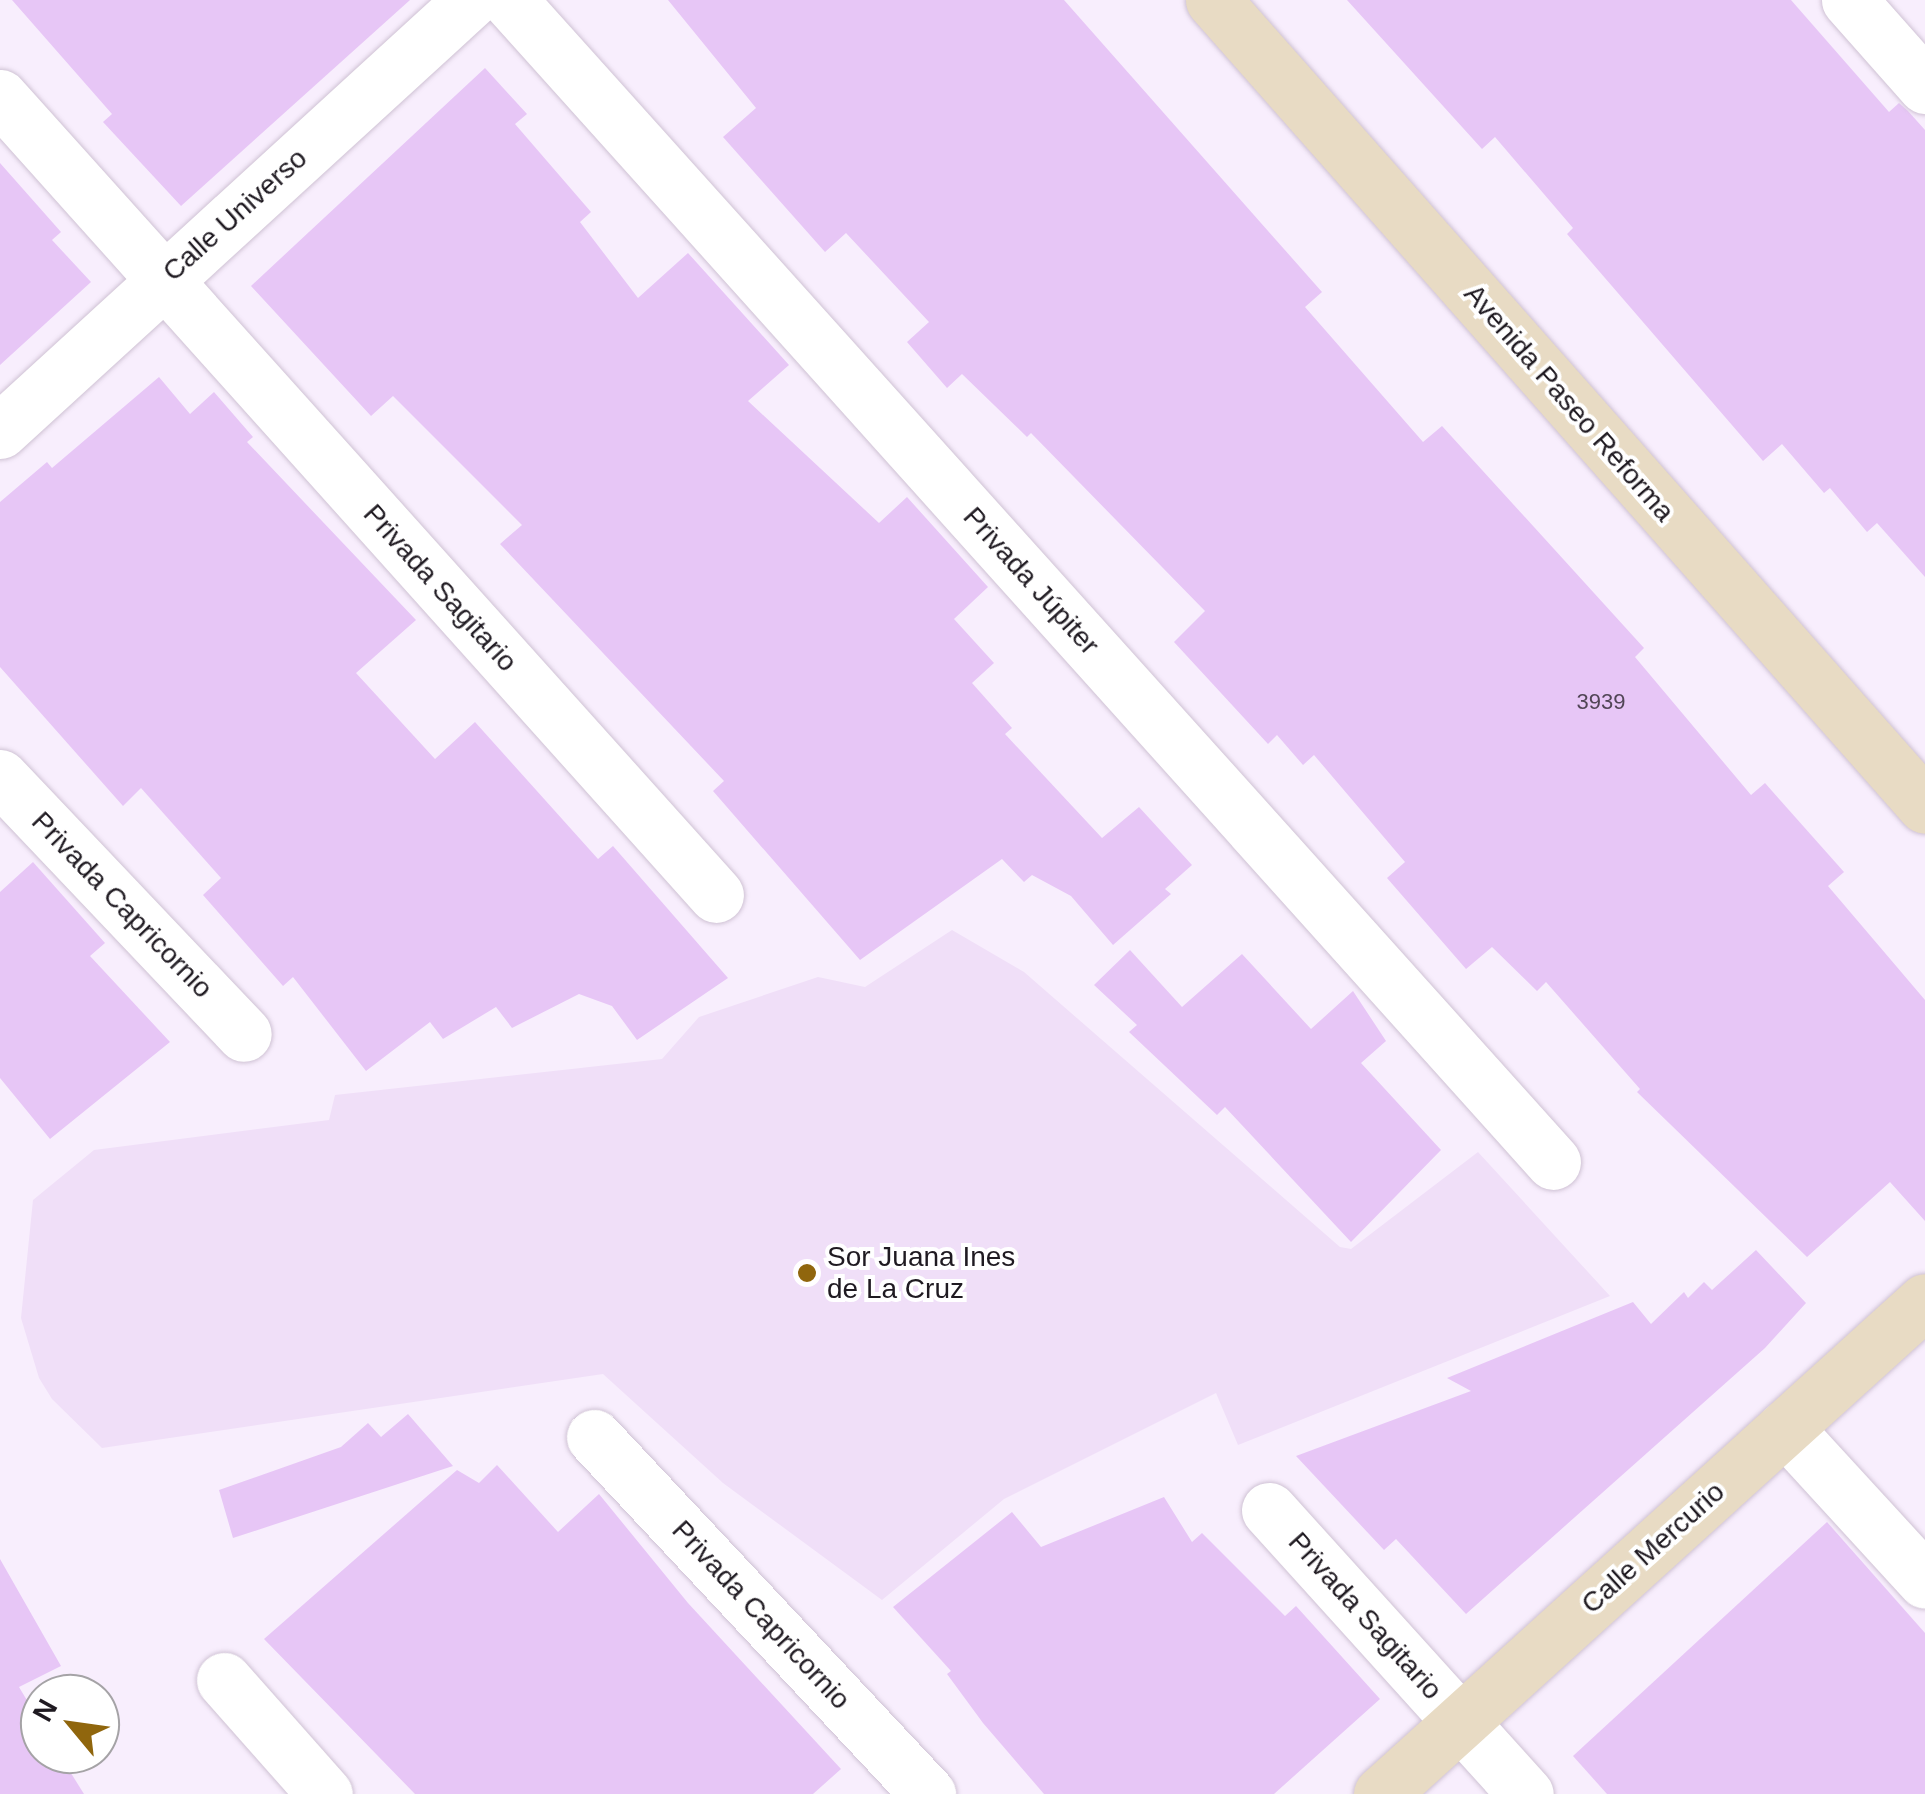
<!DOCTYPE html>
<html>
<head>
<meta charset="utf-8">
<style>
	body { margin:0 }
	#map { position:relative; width:1925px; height:1794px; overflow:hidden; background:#f8eefd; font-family:Helvetica,sans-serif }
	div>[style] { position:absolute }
	.built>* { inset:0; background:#f0dff8 }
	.building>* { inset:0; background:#e7c6f6 }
	.roads { filter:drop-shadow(0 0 2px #cfc2d4) drop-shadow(0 0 2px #cfc2d4) }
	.street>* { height:55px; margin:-27.5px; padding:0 27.5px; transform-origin:27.5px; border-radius:27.5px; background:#fff }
	.secondary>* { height:55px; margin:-27.5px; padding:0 27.5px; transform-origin:27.5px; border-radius:27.5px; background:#e8dbc4 }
	.dots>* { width:28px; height:28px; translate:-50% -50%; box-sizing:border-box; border:5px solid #fff; border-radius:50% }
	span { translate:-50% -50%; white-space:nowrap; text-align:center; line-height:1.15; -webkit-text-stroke:8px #fff; paint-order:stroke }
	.number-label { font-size:22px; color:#514556 }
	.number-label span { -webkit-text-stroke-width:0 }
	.street-label { font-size:28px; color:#1f1a21 }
	.poi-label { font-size:28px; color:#1f1a21 }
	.left { translate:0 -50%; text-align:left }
	.north { position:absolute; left:20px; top:1674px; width:100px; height:100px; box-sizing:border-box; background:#fff; border:2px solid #a5a3a6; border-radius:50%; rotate:299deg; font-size:28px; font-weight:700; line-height:40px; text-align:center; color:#1f1a21 }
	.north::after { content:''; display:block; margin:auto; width:35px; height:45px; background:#90660d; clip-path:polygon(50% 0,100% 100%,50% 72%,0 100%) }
</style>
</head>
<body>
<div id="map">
	<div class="built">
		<i style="clip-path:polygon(952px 930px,1024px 972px,1340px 1247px,1351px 1249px,1478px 1152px,1610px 1296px,1238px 1445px,1216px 1393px,1004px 1499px,882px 1600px,723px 1483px,603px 1374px,102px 1448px,52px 1399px,39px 1378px,21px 1318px,33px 1200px,94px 1150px,329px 1120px,335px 1095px,662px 1059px,699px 1017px,818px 977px,865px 987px)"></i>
	</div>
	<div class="building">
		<i style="clip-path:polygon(12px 0,410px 0,181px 206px,103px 122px,112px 114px)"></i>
		<i style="clip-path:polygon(668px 0,1064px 0,1322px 292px,1305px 307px,1423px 442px,1442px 426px,1644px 648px,1635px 657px,1751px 795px,1765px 783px,1844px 872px,1828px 886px,1925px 1000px,1925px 1221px,1890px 1182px,1807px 1257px,1637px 1092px,1640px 1089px,1546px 982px,1537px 991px,1492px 947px,1466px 969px,1387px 878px,1405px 862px,1314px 755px,1303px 765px,1277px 735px,1268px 744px,1174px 642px,1205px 611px,1031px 433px,1027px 437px,962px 374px,947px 388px,907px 342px,929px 322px,846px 233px,825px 252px,723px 137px,756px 108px)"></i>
		<i style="clip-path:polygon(1347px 0,1791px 0,1889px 112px,1899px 103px,1908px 111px,1925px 130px,1925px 577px,1877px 523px,1867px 532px,1830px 488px,1824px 493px,1782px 444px,1763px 461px,1567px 234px,1573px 228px,1495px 137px,1482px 149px)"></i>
		<i style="clip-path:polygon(485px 68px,527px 114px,515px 124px,591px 212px,580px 222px,638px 298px,688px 253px,789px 365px,748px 401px,879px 523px,907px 497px,988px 587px,954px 619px,994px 663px,972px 683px,1012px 728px,1005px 734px,1102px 838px,1139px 807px,1192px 865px,1165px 889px,1171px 894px,1113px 945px,1071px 896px,1032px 875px,1024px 882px,1002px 859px,860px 960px,713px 791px,724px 781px,500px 544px,522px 525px,393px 396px,371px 416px,251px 286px)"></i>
		<i style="clip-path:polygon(0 163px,61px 232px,52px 240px,91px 282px,0 365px)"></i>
		<i style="clip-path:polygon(159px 377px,190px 414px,214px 392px,253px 437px,247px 442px,416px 620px,356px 673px,435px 759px,475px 722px,598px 859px,613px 846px,728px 978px,637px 1040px,612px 1006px,579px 994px,512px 1028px,496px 1007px,443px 1039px,430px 1022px,366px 1071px,293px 977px,283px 986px,203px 895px,221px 878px,141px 788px,123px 806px,0 667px,0 502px,47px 462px,52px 468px)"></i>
		<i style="clip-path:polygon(33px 862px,105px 943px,90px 956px,170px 1042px,50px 1139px,0 1078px,0 892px)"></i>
		<i style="clip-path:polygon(1130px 950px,1182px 1007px,1242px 954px,1311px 1029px,1353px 991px,1386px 1041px,1361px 1063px,1441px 1150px,1351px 1242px,1225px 1107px,1217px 1115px,1129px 1032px,1137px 1025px,1094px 985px)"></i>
		<i style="clip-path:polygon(1756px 1250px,1806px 1303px,1765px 1348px,1466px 1614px,1396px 1539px,1384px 1550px,1296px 1456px,1471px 1391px,1447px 1378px,1633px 1302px,1651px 1324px,1684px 1292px,1688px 1298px,1704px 1282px,1712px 1290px)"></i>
		<i style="clip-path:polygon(408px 1414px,453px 1466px,233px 1538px,219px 1490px,341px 1447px,368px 1423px,381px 1437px)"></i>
		<i style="clip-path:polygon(497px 1465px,558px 1532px,599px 1494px,688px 1603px,841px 1769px,813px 1794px,415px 1794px,264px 1639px,457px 1470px,479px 1483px)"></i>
		<i style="clip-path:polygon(1164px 1497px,1192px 1542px,1202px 1533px,1285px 1616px,1296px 1606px,1380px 1699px,1274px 1794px,1044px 1794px,983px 1723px,947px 1674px,951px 1671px,893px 1607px,1012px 1512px,1041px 1547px)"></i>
		<i style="clip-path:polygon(1827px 1522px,1925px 1633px,1925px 1794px,1607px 1794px,1573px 1756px)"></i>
		<i style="clip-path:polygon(0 1559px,61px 1666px,19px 1687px,40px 1722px,40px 1754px,59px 1754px,84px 1794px,0 1794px)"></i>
	</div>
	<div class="roads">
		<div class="street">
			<i style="left:509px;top:0;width:1562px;rotate:48.06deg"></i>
			<i style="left:1849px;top:0;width:115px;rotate:48.5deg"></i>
			<i style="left:0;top:97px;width:1072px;rotate:48.1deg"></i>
			<i style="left:0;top:431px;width:638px;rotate:-42.46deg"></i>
			<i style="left:0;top:777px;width:354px;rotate:46.5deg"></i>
			<i style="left:1785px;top:1428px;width:207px;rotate:47.5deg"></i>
			<i style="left:594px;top:1437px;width:489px;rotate:46.9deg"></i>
			<i style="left:1269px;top:1510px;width:383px;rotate:47.9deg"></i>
			<i style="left:224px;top:1680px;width:152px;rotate:48.5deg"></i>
		</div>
		<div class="secondary">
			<i style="left:1213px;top:0;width:1075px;rotate:48.54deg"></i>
			<i style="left:1381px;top:1794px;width:734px;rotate:-42.18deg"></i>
		</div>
	</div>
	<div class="dots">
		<i style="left:807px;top:1273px;background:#90660d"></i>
	</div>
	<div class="number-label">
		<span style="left:1601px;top:702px">3939</span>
	</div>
	<div class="street-label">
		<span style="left:235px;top:215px;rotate:-42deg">Calle Universo</span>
		<span style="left:1569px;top:403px;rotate:49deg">Avenida Paseo Reforma</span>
		<span style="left:1031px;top:581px;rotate:48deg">Privada Júpiter</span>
		<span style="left:440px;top:588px;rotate:48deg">Privada Sagitario</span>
		<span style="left:122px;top:905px;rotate:46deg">Privada Capricornio</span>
		<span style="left:1653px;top:1548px;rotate:-42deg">Calle Mercurio</span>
		<span style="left:761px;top:1615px;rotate:47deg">Privada Capricornio</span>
		<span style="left:1365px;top:1616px;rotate:48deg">Privada Sagitario</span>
	</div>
	<div class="poi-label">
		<span class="left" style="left:827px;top:1273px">Sor Juana Ines<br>de La Cruz</span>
	</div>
	<div class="north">N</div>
</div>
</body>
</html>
